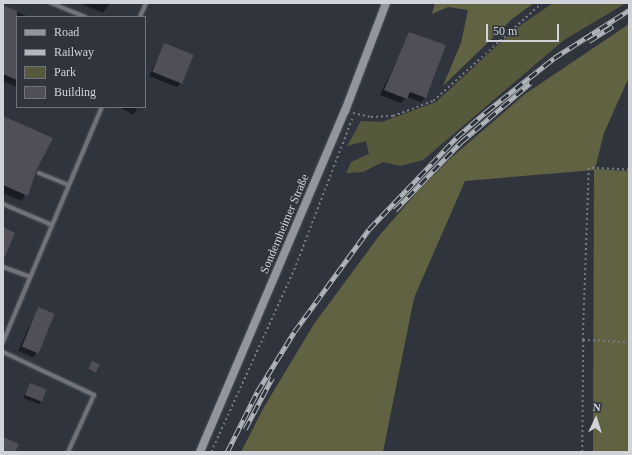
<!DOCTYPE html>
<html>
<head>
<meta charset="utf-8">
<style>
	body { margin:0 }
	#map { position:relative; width:632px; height:455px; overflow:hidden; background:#30353d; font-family:"Times New Roman",serif }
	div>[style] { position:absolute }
	.green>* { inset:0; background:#57593d }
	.forest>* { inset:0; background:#606241 }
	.shadow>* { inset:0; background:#0007; transform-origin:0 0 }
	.building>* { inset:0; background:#504f58; transform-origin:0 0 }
	.path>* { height:1.5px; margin-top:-0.75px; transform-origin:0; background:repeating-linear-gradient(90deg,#777c82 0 2px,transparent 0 5px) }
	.roads { filter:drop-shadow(0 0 1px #4d5259) drop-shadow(0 0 1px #4d5259) }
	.service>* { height:4px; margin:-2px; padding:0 2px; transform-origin:2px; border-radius:2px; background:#727378 }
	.secondary>* { height:8px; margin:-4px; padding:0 4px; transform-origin:4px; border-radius:4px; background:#94969d }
	.rail>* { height:4.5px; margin-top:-2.25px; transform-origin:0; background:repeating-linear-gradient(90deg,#30353d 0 9px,#b3b8bc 0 18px); box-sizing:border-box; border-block:1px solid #b3b8bc }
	span { translate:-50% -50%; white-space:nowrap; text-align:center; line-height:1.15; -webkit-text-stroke:4px #30353d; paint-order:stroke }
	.street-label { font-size:12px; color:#d0d4d8 }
	.frame { position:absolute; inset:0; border:4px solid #d0d4d8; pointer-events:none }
	.legend { position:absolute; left:16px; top:16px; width:130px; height:92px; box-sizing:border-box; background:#30353d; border:1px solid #70757b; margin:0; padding:5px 7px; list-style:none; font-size:12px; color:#d0d4d8 }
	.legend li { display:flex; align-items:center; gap:8px; height:20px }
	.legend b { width:20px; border:1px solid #70757b }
	.north { position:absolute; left:576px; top:399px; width:40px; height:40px; -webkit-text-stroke:3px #30353d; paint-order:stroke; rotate:4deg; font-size:11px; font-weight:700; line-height:16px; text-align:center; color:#d0d4d8 }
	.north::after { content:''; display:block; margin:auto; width:14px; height:18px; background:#d0d4d8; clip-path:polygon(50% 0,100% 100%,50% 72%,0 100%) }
	.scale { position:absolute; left:486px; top:24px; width:73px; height:18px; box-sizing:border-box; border:2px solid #d0d4d8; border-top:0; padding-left:5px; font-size:12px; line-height:14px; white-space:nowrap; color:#d0d4d8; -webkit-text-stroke:3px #30353d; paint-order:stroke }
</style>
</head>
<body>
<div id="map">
	<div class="green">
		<i style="clip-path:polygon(553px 3px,626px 3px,564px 40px,423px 160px,400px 166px,383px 162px,363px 172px,346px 173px,351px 162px,369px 154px,366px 141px,347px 146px,361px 121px,382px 122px,436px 102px,515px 29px)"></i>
	</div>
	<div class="forest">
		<i style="clip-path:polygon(435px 3px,534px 3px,512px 19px,443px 86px,461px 43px,468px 10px,448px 7px,432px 14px)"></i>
		<i style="clip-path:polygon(629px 24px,629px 77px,604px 133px,595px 169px,629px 171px,629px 452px,593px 452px,594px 170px,465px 181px,414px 298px,383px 452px,241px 452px,264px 407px,314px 324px,379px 236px,418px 191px,452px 157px,525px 94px)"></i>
	</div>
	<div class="shadow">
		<i style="clip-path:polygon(80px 3px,110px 3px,103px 13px)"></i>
		<i style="clip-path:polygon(3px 6px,29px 17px,17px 17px,17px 87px,3px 81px)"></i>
		<i style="clip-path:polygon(410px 33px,425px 97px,421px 102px,407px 97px,401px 103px,380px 95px)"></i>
		<i style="clip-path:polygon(165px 44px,181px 83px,177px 87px,149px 76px)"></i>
		<i style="clip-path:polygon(120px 107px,138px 107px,133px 115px)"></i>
		<i style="clip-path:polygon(3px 117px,35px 171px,22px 201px,3px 193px)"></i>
		<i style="left:38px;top:308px;width:17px;height:47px;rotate:25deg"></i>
		<i style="clip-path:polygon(92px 363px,95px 371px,94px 372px,88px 370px)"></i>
		<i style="clip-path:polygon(31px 384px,41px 402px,39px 404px,23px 398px)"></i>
	</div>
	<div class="building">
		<i style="clip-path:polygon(3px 5px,17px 11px,17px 80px,3px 74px)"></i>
		<i style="clip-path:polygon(409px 32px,446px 45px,426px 98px,410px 92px,407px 99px,384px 90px)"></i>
		<i style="left:164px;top:43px;width:32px;height:31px;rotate:22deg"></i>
		<i style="clip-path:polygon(3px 116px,53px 138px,36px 171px,28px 196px,3px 185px)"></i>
		<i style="clip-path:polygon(3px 227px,15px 233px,3px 261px)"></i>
		<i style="left:38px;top:307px;width:18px;height:43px;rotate:22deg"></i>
		<i style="left:92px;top:361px;width:8px;height:9px;rotate:23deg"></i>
		<i style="left:30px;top:383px;width:18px;height:13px;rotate:22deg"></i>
		<i style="clip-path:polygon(3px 437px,19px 444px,15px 452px,3px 452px)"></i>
	</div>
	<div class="path">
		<i style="left:353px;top:113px;width:18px;rotate:13deg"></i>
		<i style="left:371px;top:117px;width:22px;rotate:-3deg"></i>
		<i style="left:393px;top:116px;width:43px;rotate:-20.6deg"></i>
		<i style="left:433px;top:101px;width:147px;rotate:-42deg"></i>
		<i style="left:629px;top:170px;width:40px;rotate:-177.1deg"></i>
		<i style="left:589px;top:168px;width:172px;rotate:92deg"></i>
		<i style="left:583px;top:340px;width:46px;rotate:2.5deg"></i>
		<i style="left:211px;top:452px;width:200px;rotate:-65.5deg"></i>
		<i style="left:294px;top:270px;width:162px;rotate:-69deg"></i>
		<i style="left:582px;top:452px;width:112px;rotate:-89.5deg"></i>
	</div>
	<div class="roads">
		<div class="service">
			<i style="left:51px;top:3px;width:37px;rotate:22deg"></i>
			<i style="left:140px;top:17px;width:15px;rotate:-67deg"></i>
			<i style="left:39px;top:173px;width:32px;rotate:22deg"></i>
			<i style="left:3px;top:204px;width:53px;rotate:23.2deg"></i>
			<i style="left:3px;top:267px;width:29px;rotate:20deg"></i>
			<i style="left:3px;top:342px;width:255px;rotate:-67.2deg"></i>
			<i style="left:3px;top:352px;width:101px;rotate:25.3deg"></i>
			<i style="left:94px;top:395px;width:63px;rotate:114.5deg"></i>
		</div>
		<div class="secondary">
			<i style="left:200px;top:452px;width:371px;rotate:-67deg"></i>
			<i style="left:345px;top:111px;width:116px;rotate:-69.2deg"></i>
		</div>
	</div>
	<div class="rail">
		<i style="left:589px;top:41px;width:28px;rotate:-32deg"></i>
		<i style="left:395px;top:210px;width:95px;rotate:-45.9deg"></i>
		<i style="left:461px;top:142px;width:91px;rotate:-40.5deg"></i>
		<i style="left:245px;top:429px;width:58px;rotate:-62.1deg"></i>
		<i style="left:227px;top:452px;width:67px;rotate:-63.4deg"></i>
		<i style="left:257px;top:392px;width:70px;rotate:-58.3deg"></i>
		<i style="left:294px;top:332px;width:127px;rotate:-53.9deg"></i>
		<i style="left:369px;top:229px;width:127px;rotate:-46.3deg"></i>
		<i style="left:457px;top:137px;width:40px;rotate:-41deg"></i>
		<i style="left:487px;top:111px;width:85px;rotate:-38.3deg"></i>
		<i style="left:554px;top:58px;width:89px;rotate:-32.6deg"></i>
	</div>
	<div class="street-label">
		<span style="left:285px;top:224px;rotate:-67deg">Sondernheimer Straße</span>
	</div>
	<div class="frame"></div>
	<ul class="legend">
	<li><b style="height:5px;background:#94969d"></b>Road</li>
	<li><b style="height:5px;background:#b3b8bc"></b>Railway</li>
	<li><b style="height:11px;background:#57593d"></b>Park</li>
	<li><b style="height:11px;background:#504f58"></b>Building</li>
	</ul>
	<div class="north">N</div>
	<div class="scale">50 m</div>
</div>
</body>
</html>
